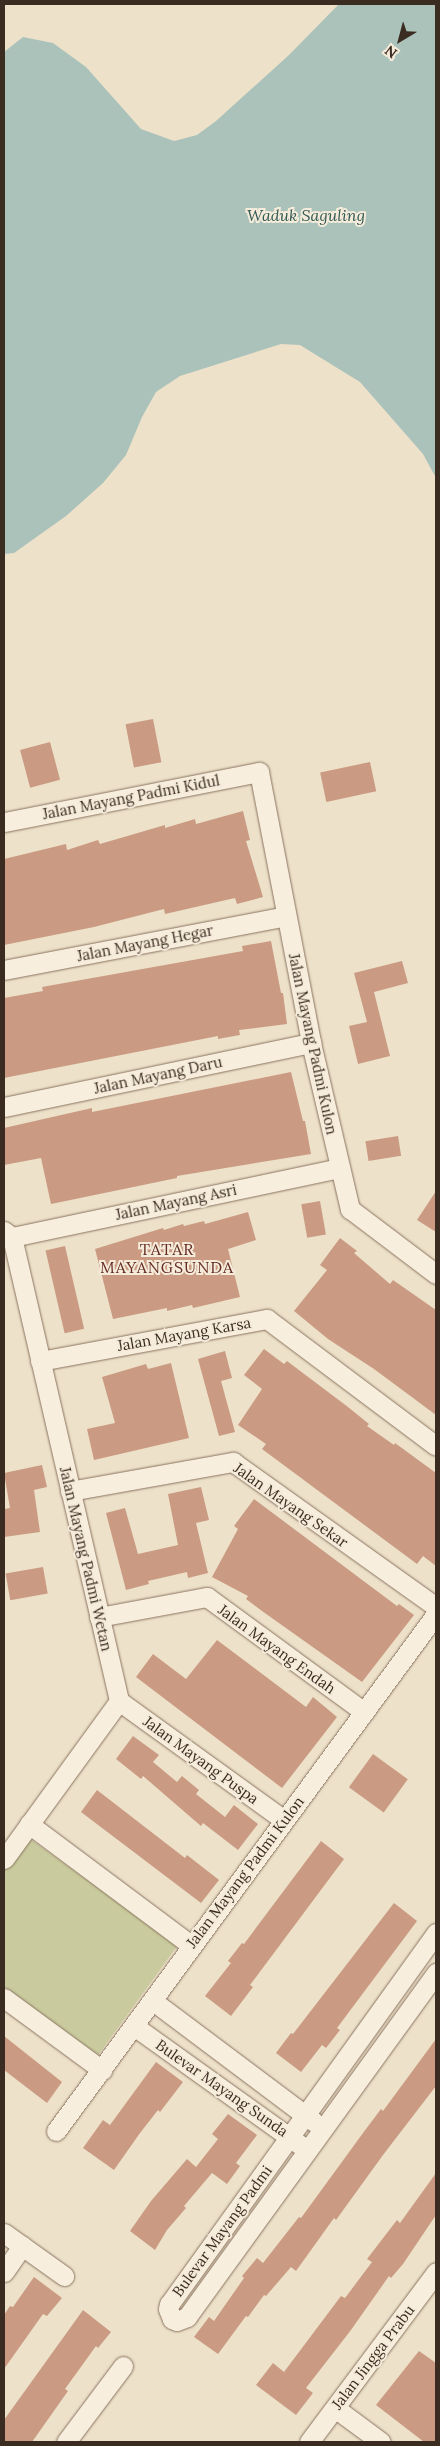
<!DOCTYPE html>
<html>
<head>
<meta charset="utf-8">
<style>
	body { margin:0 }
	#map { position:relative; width:440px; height:2446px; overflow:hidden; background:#ede1ca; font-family:Lora,serif }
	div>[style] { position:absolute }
	.green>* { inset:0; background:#c9cb9e }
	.water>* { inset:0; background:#aac2ba }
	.building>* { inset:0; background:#ca9b82; transform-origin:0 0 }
	.roads { filter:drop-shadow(0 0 1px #8a735f) drop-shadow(0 0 1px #8a735f) }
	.minor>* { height:19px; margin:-9.5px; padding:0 9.5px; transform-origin:9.5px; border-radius:9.5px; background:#f8eede }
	span { translate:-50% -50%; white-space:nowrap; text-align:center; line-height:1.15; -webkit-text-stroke:4px #f5ebda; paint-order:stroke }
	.street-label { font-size:15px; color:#3b2c22 }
	.water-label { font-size:16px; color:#325a55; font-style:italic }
	.neighbourhood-label { font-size:16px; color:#662d23; letter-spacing:1px }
	.frame { position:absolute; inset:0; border:5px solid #3b2c22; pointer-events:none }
	.north { position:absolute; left:375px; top:15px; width:50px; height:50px; -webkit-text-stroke:4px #f5ebda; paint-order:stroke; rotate:217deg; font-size:14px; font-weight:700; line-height:20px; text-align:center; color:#3b2c22 }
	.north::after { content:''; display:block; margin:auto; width:18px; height:22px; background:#3b2c22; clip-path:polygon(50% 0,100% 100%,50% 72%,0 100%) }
</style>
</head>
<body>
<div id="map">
	<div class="green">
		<i style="clip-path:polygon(26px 1836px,178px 1945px,98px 2055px,4px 1987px,4px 1867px)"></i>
	</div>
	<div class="water">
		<i style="clip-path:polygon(339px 4px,436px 4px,436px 478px,423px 454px,360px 382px,300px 345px,281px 344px,180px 376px,156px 392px,142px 417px,126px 455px,103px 483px,66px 516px,14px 553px,4px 554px,4px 52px,23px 37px,53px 43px,86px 67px,141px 129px,174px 141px,197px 135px,216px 121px,289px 55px)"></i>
	</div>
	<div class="building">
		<i style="left:153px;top:719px;width:44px;height:28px;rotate:79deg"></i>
		<i style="left:50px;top:742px;width:39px;height:31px;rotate:75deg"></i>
		<i style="left:370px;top:762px;width:30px;height:51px;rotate:78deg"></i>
		<i style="clip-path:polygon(243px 811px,250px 840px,246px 841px,263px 897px,237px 904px,235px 898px,165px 914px,164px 909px,94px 927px,4px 945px,4px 859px,66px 844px,67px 850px,98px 840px,100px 844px,165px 825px,165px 828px,195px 819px,196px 824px)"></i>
		<i style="clip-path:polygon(271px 941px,281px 993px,283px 993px,287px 1024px,239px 1030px,240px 1035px,218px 1039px,218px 1036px,4px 1078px,4px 998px,43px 991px,42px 987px,243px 951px,242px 946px)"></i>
		<i style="clip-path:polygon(402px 961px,408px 983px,374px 992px,390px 1056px,358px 1064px,349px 1026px,367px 1022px,354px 973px)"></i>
		<i style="clip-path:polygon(291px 1072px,303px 1121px,305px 1121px,311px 1154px,177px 1176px,177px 1178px,51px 1204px,41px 1158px,4px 1165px,4px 1128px,92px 1108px,92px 1112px)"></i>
		<i style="left:398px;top:1136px;width:20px;height:33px;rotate:81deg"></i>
		<i style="clip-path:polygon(436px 1191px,436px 1232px,417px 1220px)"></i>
		<i style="left:320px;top:1201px;width:34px;height:19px;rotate:80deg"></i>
		<i style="clip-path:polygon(248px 1212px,256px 1240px,228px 1249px,240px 1297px,193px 1308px,192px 1305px,167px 1311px,167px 1308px,113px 1319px,95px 1249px,163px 1228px,164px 1230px,183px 1224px,184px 1226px,204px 1221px,205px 1224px)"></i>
		<i style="clip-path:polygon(340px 1238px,357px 1251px,354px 1253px,390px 1284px,393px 1280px,436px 1310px,436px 1415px,374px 1369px,328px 1339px,294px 1311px,327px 1270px,320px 1265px)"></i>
		<i style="left:65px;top:1246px;width:85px;height:20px;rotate:77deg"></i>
		<i style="clip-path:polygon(264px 1349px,284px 1364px,287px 1361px,348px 1407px,369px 1424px,367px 1426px,394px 1445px,395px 1443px,436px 1473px,436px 1566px,423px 1556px,417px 1564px,262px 1449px,266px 1444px,238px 1425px,262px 1389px,244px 1375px)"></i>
		<i style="clip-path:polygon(225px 1351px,232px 1378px,221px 1381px,235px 1432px,219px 1436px,198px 1359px)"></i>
		<i style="clip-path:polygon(171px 1363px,189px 1438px,94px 1460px,87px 1429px,115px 1423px,102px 1377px,146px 1364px,148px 1369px)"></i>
		<i style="clip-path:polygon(42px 1465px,47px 1487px,34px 1490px,40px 1532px,4px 1537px,4px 1509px,10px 1508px,4px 1473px)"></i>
		<i style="clip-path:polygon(201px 1487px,209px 1520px,196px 1523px,208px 1573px,188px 1578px,187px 1572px,148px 1581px,149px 1584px,126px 1590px,106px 1513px,125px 1508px,138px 1554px,178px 1545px,168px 1494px)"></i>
		<i style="clip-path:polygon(254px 1499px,397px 1606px,399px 1604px,414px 1615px,362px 1682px,262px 1611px,246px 1599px,248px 1596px,212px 1577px,238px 1529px,234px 1526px)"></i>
		<i style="left:43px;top:1567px;width:27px;height:38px;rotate:80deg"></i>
		<i style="clip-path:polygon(217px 1640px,306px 1707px,313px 1697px,337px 1717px,282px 1788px,136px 1677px,153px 1654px,186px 1679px)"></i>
		<i style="clip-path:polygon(133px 1736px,159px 1755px,153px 1762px,177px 1782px,182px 1776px,199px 1790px,196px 1794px,225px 1817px,234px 1805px,258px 1824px,238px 1850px,203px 1823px,201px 1826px,143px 1776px,141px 1779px,116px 1759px)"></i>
		<i style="left:373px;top:1754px;width:43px;height:41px;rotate:36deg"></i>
		<i style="clip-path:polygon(97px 1790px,185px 1858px,187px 1855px,219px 1880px,201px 1903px,81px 1812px)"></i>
		<i style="clip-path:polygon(321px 1841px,344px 1859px,250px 1985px,253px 1987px,231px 2016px,205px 1996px,231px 1963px,228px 1961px,242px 1943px,244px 1944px)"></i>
		<i style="clip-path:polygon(394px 1903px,417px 1921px,337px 2028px,340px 2030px,326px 2048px,322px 2045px,301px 2072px,276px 2053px,291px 2033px,293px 2034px)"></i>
		<i style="clip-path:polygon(4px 2036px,62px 2082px,47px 2103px,4px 2070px)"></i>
		<i style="clip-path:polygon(436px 2039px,436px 2086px,383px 2155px,336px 2220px,334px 2218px,296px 2271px,291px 2267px,266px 2296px,264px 2295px,248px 2317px,246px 2316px,218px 2354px,194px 2337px,209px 2317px,214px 2321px,244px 2278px,242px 2276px,257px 2258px,263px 2263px,299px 2217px,301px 2218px,363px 2133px,381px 2109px,383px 2111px)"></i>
		<i style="clip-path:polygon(156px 2062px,183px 2082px,160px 2112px,158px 2110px,140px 2133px,114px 2170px,83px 2148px,103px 2120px,110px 2125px)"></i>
		<i style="clip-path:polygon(228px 2114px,257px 2135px,236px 2163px,240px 2166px,227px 2184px,212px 2173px,184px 2206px,186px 2208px,167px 2230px,155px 2250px,130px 2231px,151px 2201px,187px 2159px,196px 2167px,218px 2139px,212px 2134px)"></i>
		<i style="clip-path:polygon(436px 2173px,436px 2215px,403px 2264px,391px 2278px,389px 2276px,351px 2330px,306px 2388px,313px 2393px,296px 2415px,256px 2385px,273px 2363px,284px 2372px,341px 2296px,345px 2298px,372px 2262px,367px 2259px,397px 2220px,400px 2223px)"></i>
		<i style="clip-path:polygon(34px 2277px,62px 2298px,47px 2316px,43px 2314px,4px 2369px,4px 2315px,10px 2306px,13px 2307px)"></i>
		<i style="clip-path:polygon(83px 2310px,111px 2332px,98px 2348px,96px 2346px,65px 2389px,68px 2391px,32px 2442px,4px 2442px,4px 2420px)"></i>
		<i style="clip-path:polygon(419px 2351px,436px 2363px,436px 2442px,424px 2442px,376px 2405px)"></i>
	</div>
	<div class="roads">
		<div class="minor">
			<i style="left:4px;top:822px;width:260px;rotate:-11.1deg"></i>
			<i style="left:259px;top:772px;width:276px;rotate:79.1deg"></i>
			<i style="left:311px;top:1043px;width:171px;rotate:76.8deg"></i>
			<i style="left:350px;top:1209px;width:108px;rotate:37.1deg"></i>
			<i style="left:4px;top:970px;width:287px;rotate:-10.8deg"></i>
			<i style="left:4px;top:1107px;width:314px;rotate:-11.8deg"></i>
			<i style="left:4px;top:1231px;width:10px;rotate:37deg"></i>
			<i style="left:12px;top:1237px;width:476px;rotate:77deg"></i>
			<i style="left:119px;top:1701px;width:195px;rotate:126deg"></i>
			<i style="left:12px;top:1237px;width:335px;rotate:-11.9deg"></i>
			<i style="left:40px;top:1361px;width:231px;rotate:-10.5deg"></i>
			<i style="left:267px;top:1319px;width:211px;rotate:36.9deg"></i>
			<i style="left:70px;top:1491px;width:166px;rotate:-10.1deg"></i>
			<i style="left:233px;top:1462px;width:249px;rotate:35.5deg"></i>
			<i style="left:99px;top:1617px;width:110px;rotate:-10.5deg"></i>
			<i style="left:207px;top:1597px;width:195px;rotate:36.2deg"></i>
			<i style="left:119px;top:1701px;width:203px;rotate:35.8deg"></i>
			<i style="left:29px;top:1824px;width:202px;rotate:36.8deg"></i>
			<i style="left:436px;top:1933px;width:457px;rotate:125.7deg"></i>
			<i style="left:169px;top:2304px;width:5px;rotate:101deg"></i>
			<i style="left:168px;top:2309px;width:11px;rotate:68deg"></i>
			<i style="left:172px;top:2319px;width:5px;rotate:22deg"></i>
			<i style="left:177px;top:2321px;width:11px;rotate:-22deg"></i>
			<i style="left:187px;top:2317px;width:425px;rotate:-54.1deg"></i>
			<i style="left:4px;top:1998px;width:122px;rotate:36.3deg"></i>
			<i style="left:153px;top:2001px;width:201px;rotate:36.9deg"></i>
			<i style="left:134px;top:2026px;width:204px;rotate:35.6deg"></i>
			<i style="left:56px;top:2131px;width:642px;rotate:-53.68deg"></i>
			<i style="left:4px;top:2233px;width:74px;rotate:35.6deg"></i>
			<i style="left:4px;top:2272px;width:32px;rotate:-55deg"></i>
			<i style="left:335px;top:2408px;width:57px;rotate:36.5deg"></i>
			<i style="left:66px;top:2442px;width:95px;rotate:-53.1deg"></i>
			<i style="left:309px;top:2442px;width:212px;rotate:-53.2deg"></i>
		</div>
	</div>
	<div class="street-label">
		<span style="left:131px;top:797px;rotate:-11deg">Jalan Mayang Padmi Kidul</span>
		<span style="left:145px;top:943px;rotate:-11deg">Jalan Mayang Hegar</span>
		<span style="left:313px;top:1044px;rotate:78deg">Jalan Mayang Padmi Kulon</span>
		<span style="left:158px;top:1075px;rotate:-12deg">Jalan Mayang Daru</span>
		<span style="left:176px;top:1202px;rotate:-12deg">Jalan Mayang Asri</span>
		<span style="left:184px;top:1334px;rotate:-10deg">Jalan Mayang Karsa</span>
		<span style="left:291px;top:1505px;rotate:35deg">Jalan Mayang Sekar</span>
		<span style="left:86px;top:1559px;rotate:77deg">Jalan Mayang Padmi Wetan</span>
		<span style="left:277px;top:1649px;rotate:36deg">Jalan Mayang Endah</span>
		<span style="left:201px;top:1760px;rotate:36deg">Jalan Mayang Puspa</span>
		<span style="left:245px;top:1872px;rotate:-53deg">Jalan Mayang Padmi Kulon</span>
		<span style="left:222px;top:2088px;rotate:35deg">Bulevar Mayang Sunda</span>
		<span style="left:222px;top:2231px;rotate:-54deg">Bulevar Mayang Padmi</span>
		<span style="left:373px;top:2357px;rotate:-53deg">Jalan Jingga Prabu</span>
	</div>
	<div class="water-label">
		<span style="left:306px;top:215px">Waduk Saguling</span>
	</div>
	<div class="neighbourhood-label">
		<span style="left:167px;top:1258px">TATAR<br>MAYANGSUNDA</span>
	</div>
	<div class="frame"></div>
	<div class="north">N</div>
</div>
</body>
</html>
